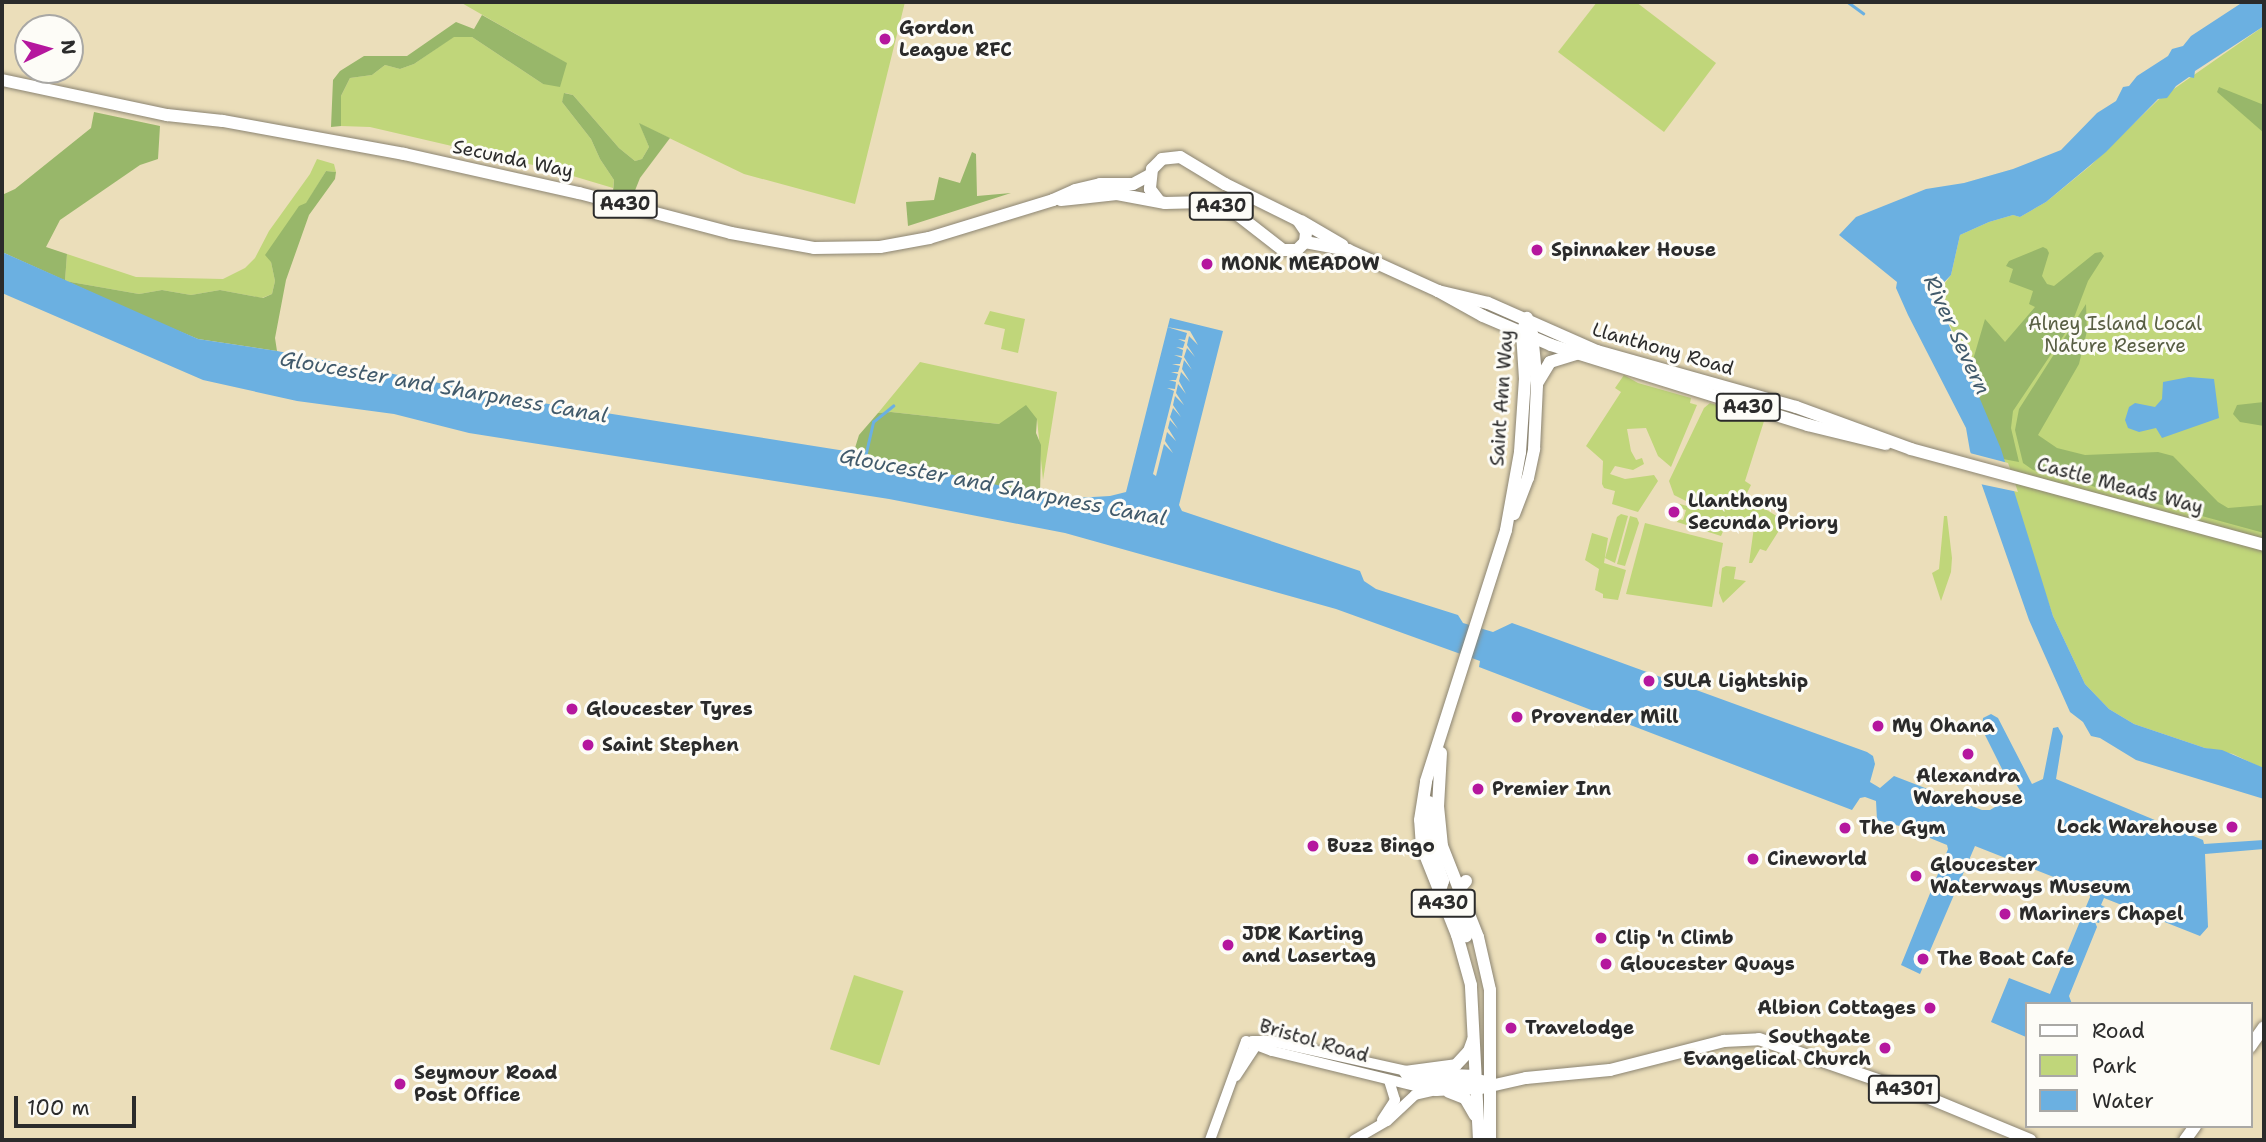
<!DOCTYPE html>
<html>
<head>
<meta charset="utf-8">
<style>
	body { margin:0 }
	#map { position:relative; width:2266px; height:1142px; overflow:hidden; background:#ebdeba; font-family:"Shantell Sans",sans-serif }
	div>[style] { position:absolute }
	.green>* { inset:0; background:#c0d67a; transform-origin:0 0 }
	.forest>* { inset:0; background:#98b76a }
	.water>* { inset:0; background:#6bb0e1 }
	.pier>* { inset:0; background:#ebdeba }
	.stream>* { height:2.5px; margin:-1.25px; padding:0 1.25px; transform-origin:1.25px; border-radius:1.25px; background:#6bb0e1 }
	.roads { filter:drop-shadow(0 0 2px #8b8472) drop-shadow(0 0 2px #8b8472) }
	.secondary>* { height:10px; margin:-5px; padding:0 5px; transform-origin:5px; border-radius:5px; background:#fff }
	.primary>* { height:12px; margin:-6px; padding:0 6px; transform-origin:6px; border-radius:6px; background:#fff }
	.dots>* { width:19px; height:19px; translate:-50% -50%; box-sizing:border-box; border:4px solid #fdfcf7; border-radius:50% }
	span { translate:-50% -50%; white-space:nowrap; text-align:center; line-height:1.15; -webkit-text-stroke:6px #fdfcf7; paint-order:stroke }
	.shield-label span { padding:2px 5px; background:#fdfcf7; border:2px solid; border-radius:5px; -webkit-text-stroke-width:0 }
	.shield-label { font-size:18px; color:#2b2b2b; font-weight:700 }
	.poi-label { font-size:19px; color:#2b2b2b; font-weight:700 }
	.left { translate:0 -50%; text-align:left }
	.right { translate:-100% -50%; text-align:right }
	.street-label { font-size:19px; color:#2b2b2b }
	.park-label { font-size:19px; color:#585e43 }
	.water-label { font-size:21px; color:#415a6b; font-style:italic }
	.frame { position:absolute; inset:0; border:4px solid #2b2b2b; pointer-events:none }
	.legend { position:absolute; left:2025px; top:1002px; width:228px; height:126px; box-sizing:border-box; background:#fdfcf7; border:2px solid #a9a8a5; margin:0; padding:9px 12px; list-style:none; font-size:21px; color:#2b2b2b }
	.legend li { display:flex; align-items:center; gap:14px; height:35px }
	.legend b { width:35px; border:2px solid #a9a8a5 }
	.north { position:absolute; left:14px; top:14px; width:70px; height:70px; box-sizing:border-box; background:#fdfcf7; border:2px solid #a9a8a5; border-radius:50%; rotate:85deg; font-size:19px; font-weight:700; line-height:28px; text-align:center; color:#2b2b2b }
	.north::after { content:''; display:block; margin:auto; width:24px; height:32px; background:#b5179e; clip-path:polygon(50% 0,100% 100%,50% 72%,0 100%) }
	.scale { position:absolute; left:14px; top:1096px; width:122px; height:32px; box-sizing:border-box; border:4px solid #2b2b2b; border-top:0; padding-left:9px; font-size:21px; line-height:24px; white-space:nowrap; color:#2b2b2b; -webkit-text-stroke:5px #fdfcf7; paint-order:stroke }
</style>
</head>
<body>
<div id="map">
	<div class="green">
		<i style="clip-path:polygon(460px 2px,905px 2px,855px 204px,744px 174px,640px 124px,649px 147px,642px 159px,635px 161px,619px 148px,573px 95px,565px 93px,562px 102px,591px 139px,600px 159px,614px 180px,613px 188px,546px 168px,370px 127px,341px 126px,341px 96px,350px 78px,372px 75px,385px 65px,400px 69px,414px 64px,453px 37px,472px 37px,543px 84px,566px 63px)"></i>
		<i style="clip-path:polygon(1597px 2px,1636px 2px,1716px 63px,1664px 132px,1558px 52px)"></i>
		<i style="clip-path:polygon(2264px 26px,2264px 768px,2262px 768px,2233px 754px,2205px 748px,2134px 724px,2109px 709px,2085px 684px,2053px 616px,1970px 370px,1935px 292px,1936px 287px,1945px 283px,1951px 275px,1960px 235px,1989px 222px,2013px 215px,2020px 217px,2046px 202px,2090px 166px,2158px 100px)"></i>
		<i style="clip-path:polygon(317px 159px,334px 164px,336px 172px,326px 171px,271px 262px,275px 281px,272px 294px,262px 298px,220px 290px,191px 295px,162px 290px,139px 294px,65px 281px,67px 254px,136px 277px,223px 279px,245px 268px,255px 258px,269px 231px,310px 174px)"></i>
		<i style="clip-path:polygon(990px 311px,1025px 319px,1018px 353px,1001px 349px,1005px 329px,984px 324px)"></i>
		<i style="clip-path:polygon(920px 362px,1057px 392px,1043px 480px,1037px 419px,999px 424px,891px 412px,878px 413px)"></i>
		<i style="clip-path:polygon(1624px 375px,1638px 383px,1691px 398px,1690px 403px,1697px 405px,1671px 467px,1658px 456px,1646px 428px,1627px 429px,1631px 451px,1636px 460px,1642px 458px,1644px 464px,1633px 470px,1615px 466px,1610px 474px,1625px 479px,1654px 475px,1658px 481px,1638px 512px,1612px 504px,1615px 491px,1604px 488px,1602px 484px,1603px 461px,1586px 446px,1621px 392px,1615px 388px)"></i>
		<i style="clip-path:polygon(1710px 403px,1765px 418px,1745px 481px,1751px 485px,1745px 497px,1785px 521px,1766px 551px,1760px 549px,1752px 563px,1749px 563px,1755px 520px,1743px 518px,1741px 531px,1725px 527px,1721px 536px,1677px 522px,1678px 519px,1683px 520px,1686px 510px,1679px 508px,1680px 504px,1687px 506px,1688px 502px,1674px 495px,1669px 481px,1704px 408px)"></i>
		<i style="clip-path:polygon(1621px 514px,1628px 516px,1615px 563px,1605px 558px,1617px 517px)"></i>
		<i style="clip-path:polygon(1630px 516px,1637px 518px,1639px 523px,1625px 566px,1617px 564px)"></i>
		<i style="clip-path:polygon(1944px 516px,1947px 516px,1952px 558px,1951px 572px,1941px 601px,1932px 573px,1939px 569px)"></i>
		<i style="clip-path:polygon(1645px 523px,1723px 543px,1712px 607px,1626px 594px)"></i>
		<i style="clip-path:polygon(1592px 533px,1608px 538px,1604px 563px,1626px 570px,1618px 600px,1603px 598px,1603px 594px,1595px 590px,1599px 569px,1585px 560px)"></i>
		<i style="clip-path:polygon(1726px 566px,1736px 567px,1734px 579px,1746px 581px,1723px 603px,1719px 593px,1722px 568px)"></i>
		<i style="left:854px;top:975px;width:52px;height:78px;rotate:18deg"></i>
	</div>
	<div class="forest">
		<i style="clip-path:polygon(482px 15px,567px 63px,560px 87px,543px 84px,472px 37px,454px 37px,414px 64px,400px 69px,385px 65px,372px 75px,350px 78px,341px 96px,341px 126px,331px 127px,333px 80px,340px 71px,364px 56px,407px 56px,456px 22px,474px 29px)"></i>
		<i style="clip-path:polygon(2219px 87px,2264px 105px,2264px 133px,2217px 92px)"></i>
		<i style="clip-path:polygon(564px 93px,573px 95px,619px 148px,635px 161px,642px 159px,649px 147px,639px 123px,670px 138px,640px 178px,632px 198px,613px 192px,614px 180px,600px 159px,591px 139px,562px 102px)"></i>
		<i style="clip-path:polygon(94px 112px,160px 126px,158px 159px,140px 165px,60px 220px,46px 247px,67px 254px,65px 281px,139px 294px,162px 290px,191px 295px,220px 290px,263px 298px,272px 294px,275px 281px,271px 262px,265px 255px,299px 206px,306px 203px,326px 171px,336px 172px,335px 179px,309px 215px,286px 280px,275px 338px,277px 351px,198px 339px,157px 322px,24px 262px,2px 252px,2px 195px,15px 189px,91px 128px)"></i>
		<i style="clip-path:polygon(972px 152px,976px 154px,977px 196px,1011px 193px,908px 226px,906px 202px,934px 200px,939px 177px,960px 183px)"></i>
		<i style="clip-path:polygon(2043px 247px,2047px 249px,2049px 253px,2042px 276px,2047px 284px,2054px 286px,2095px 253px,2101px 252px,2104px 256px,2088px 281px,2072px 323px,2013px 411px,2011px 428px,2019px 462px,2003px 459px,1972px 385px,1970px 370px,1985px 319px,2005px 342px,2035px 307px,2029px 304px,2033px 291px,2009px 282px,2013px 269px,2006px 266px,2009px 261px)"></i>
		<i style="clip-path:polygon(2086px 304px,2087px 331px,2079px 364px,2038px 435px,2057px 448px,2085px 455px,2158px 452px,2173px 456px,2218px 502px,2228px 508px,2264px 505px,2264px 533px,2033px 470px,2023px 463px,2015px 430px,2019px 409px)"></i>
		<i style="clip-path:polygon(2264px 402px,2264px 426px,2240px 422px,2233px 414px,2237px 405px)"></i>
		<i style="clip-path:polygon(1026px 405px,1037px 419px,1036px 433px,1041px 445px,1040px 495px,905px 465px,858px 453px,855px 448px,859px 435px,878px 413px,891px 412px,999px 424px)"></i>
	</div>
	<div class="water">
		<i style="clip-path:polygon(2243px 2px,2264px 2px,2264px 26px,2195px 71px,2194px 78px,2189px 77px,2176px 86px,2167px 98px,2158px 99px,2106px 152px,2046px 202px,2020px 217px,2013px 215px,1989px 222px,1960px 235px,1951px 275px,1935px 292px,2001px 449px,2053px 616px,2085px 684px,2109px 709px,2134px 724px,2205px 748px,2222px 750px,2264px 768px,2264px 799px,2136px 760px,2100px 738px,2091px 736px,2083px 722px,2070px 712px,2029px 620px,1970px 451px,1966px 428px,1908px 315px,1896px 288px,1897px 282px,1839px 235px,1856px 217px,1926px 189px,1964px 183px,2013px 169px,2061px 150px,2097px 113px,2116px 101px,2123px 87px,2129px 86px,2137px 76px,2168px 56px,2172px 49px,2183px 46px,2191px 36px)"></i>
		<i style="clip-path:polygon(2px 252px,198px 339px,277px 351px,530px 401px,858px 453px,1058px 499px,1110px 496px,1126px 492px,1170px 318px,1223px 331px,1179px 505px,1182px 511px,1360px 571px,1364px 581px,1376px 589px,1458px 615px,1463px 623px,1493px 632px,1512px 623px,1867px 752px,1873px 756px,1875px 764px,1870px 782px,1880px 788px,1894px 776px,1982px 810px,1990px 810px,2021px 792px,2008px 771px,2003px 771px,1982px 729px,1983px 718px,1991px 714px,1998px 718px,2032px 784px,2043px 779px,2053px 728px,2058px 727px,2063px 736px,2056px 779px,2203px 840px,2204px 844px,2264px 840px,2264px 849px,2205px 854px,2208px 927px,2200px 936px,2104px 898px,2101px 905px,2105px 907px,2099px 923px,2095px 922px,2097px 927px,2069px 996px,2072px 1004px,2026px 1004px,2026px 1037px,1991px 1022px,2009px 978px,2050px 994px,2090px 897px,2089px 891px,1975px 846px,1920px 974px,1901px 965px,1948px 849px,1947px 845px,1903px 827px,1877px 820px,1876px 801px,1865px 797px,1860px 798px,1852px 810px,1479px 667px,1480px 661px,1336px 609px,1065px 533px,889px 499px,469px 433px,394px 414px,297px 401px,203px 380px,2px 293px)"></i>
		<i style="clip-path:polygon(2189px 377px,2214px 379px,2219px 418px,2162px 438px,2156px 428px,2139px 432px,2128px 428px,2125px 420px,2129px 407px,2135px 403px,2155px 407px,2162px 399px,2163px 382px)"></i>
	</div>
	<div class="pier">
		<i style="clip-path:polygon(1167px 327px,1190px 331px,1198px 345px,1189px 336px,1187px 345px,1195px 357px,1187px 348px,1184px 357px,1192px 370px,1184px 360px,1182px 369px,1190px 382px,1181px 372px,1179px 381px,1186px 394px,1178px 384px,1176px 393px,1184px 405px,1175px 396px,1173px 405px,1181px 417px,1173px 408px,1170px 417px,1178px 429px,1170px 420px,1168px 428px,1176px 441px,1167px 432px,1165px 441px,1173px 453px,1164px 444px,1156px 476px,1153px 474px,1174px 391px,1167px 388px,1175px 389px,1176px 382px,1169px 380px,1176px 380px,1178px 374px,1171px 372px,1178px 372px,1180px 366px,1172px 364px,1180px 364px,1182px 358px,1174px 355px,1182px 356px,1183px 350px,1176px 347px,1183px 348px,1185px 342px,1178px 339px,1185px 340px,1187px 333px)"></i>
		<i style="clip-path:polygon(1966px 452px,2008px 463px,2018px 492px,1980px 484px)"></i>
	</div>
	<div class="stream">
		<i style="left:1848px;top:2px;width:19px;rotate:36deg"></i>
		<i style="left:865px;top:457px;width:36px;rotate:-77deg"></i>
		<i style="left:873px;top:422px;width:26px;rotate:-39deg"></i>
	</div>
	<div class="roads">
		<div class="secondary">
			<i style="left:1246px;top:1041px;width:28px;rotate:21deg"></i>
			<i style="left:1272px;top:1051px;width:169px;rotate:13.7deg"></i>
			<i style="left:1436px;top:1091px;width:41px;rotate:-2.8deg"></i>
			<i style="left:1252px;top:1041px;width:19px"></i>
			<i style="left:1271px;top:1041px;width:143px;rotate:12.5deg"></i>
			<i style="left:1427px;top:1073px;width:49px;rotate:2.3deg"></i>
			<i style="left:1236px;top:1076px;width:42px;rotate:-56.7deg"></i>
			<i style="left:1382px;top:1120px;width:24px;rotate:-57deg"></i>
			<i style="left:1395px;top:1100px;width:21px;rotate:-107deg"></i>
			<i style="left:1210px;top:1140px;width:105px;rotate:-70deg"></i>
			<i style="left:1354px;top:1140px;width:38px;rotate:-30deg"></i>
			<i style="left:1387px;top:1121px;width:38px;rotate:-43deg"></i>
			<i style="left:1415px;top:1095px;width:18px;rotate:-13deg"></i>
		</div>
		<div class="primary">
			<i style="left:2px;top:80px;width:169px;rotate:12deg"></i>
			<i style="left:167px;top:115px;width:56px;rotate:6.1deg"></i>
			<i style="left:223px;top:121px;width:184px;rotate:10.3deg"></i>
			<i style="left:404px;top:154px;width:179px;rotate:12.6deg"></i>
			<i style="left:579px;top:193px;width:157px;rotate:14.7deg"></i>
			<i style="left:731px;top:233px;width:84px;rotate:10.2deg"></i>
			<i style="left:814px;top:248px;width:66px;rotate:-0.9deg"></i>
			<i style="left:880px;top:247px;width:50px;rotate:-10.4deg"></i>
			<i style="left:929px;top:238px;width:130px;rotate:-17deg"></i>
			<i style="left:1053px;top:200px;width:24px;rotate:-24deg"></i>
			<i style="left:1075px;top:190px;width:26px;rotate:-13deg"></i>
			<i style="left:1100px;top:184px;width:33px"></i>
			<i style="left:1133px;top:184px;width:19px;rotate:-28deg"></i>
			<i style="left:1061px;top:200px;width:56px;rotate:-6.1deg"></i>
			<i style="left:1117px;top:194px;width:49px;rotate:10.6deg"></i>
			<i style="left:1165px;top:203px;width:41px;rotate:-1.4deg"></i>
			<i style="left:1206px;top:202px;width:35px;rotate:22deg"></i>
			<i style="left:1238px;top:215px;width:57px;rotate:37.9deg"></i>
			<i style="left:1283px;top:250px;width:14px"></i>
			<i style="left:1297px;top:250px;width:11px;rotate:-45deg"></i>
			<i style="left:1305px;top:242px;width:10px;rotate:-84deg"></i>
			<i style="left:1306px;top:232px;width:14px;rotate:-124deg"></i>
			<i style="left:1298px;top:220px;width:81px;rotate:-153.7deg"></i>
			<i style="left:1225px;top:184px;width:52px;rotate:-149deg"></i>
			<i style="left:1180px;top:157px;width:18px;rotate:174deg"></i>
			<i style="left:1162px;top:159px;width:14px;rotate:135deg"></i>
			<i style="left:1152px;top:169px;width:20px;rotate:96deg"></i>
			<i style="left:1150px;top:189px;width:15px;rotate:53deg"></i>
			<i style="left:1301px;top:221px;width:48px;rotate:30.3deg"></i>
			<i style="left:1305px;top:242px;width:44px;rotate:10.5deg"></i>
			<i style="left:1348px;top:250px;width:99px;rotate:24.5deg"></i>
			<i style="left:1438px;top:291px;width:51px;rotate:29.1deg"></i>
			<i style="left:1483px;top:316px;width:74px;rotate:23.1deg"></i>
			<i style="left:1551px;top:345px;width:269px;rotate:17.3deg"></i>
			<i style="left:1808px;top:425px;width:80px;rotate:13.7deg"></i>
			<i style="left:1438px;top:291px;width:51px;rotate:13.5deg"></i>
			<i style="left:1488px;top:303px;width:119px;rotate:23.8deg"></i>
			<i style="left:1597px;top:351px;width:207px;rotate:15.7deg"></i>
			<i style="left:1796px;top:407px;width:122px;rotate:20.1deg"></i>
			<i style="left:1911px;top:449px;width:366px;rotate:15.2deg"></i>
			<i style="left:1538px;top:382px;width:23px;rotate:-59deg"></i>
			<i style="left:1550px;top:362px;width:28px;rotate:-17deg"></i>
			<i style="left:1514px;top:514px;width:39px;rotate:-69deg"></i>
			<i style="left:1528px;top:478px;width:30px;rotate:-78deg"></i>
			<i style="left:1534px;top:449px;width:64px;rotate:-87.3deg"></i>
			<i style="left:1537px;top:385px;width:52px;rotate:-95.5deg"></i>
			<i style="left:1441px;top:753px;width:53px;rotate:93.2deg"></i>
			<i style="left:1438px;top:806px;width:40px;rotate:84.3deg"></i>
			<i style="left:1442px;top:846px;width:98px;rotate:68.4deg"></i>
			<i style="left:1478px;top:937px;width:54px;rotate:77.2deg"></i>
			<i style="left:1490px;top:990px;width:150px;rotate:90deg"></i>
			<i style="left:1466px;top:881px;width:11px;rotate:131deg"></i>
			<i style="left:1459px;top:889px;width:14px;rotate:107deg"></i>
			<i style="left:1455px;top:902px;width:36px;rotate:72deg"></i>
			<i style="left:1429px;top:899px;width:11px;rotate:-27deg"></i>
			<i style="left:1439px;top:894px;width:14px;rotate:-73deg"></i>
			<i style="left:1443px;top:881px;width:37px;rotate:-109deg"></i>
			<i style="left:1431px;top:846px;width:44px;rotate:-92.6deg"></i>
			<i style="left:2250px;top:1047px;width:24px;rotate:-55deg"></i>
			<i style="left:1405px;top:1072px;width:51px;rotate:-7.8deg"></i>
			<i style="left:1456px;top:1065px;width:19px;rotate:-47deg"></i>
			<i style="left:1469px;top:1051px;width:12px;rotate:-70deg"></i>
			<i style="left:1407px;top:1075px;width:25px;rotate:12deg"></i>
			<i style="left:1431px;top:1080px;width:51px;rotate:1.1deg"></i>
			<i style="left:1477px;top:1089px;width:50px;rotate:-12.7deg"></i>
			<i style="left:1526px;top:1078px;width:84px;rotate:-5.4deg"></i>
			<i style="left:1610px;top:1070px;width:118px;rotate:-14.3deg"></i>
			<i style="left:1724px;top:1041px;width:35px;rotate:-3deg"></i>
			<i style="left:1759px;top:1039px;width:175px;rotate:19.1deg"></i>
			<i style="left:1924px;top:1096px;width:115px;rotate:22.5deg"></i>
			<i style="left:1449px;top:1092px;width:17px;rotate:21deg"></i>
			<i style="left:1465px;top:1098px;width:20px;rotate:60deg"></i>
			<i style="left:1479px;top:1140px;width:155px;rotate:-93deg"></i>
			<i style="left:1471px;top:985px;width:52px;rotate:-105.6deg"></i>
			<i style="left:1457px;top:935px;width:95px;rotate:-111.7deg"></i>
			<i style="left:1422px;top:847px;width:27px;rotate:-94deg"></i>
			<i style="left:1420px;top:820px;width:39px;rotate:-81deg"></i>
			<i style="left:1426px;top:781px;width:263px;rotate:-72.3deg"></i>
			<i style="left:1506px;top:530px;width:79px;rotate:-79.8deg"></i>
			<i style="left:1520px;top:452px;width:73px;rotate:-86.1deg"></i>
			<i style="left:1525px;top:379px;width:46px;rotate:-93.7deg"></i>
			<i style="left:1522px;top:333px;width:16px;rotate:-72deg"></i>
			<i style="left:2185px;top:1140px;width:17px;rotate:-54deg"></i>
		</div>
	</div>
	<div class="dots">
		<i style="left:885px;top:39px;background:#b5179e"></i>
		<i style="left:1537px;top:250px;background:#b5179e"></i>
		<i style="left:1207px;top:264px;background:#b5179e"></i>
		<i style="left:1674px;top:512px;background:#b5179e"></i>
		<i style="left:1649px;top:681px;background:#b5179e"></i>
		<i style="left:572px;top:709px;background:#b5179e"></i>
		<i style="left:1517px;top:717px;background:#b5179e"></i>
		<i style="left:1878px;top:726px;background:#b5179e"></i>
		<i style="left:588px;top:745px;background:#b5179e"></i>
		<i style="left:1968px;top:754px;background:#b5179e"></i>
		<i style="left:1478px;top:789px;background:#b5179e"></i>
		<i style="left:2232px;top:827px;background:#b5179e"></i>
		<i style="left:1845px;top:828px;background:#b5179e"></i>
		<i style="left:1313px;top:846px;background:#b5179e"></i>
		<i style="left:1753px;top:859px;background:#b5179e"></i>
		<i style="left:1916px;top:876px;background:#b5179e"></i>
		<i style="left:2005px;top:914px;background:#b5179e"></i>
		<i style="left:1601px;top:938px;background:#b5179e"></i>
		<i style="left:1228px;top:945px;background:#b5179e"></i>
		<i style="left:1923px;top:959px;background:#b5179e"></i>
		<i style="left:1606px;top:964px;background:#b5179e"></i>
		<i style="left:1930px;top:1008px;background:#b5179e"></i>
		<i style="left:1511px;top:1028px;background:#b5179e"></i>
		<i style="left:1885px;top:1048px;background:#b5179e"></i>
		<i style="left:400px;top:1084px;background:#b5179e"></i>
	</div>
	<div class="shield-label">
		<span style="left:625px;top:204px">A430</span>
		<span style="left:1221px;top:206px">A430</span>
		<span style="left:1748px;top:407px">A430</span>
		<span style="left:1443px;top:903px">A430</span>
		<span style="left:1904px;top:1089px">A4301</span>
	</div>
	<div class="poi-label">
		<span class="left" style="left:899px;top:39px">Gordon<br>League RFC</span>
		<span class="left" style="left:1551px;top:250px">Spinnaker House</span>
		<span class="left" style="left:1221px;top:264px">MONK MEADOW</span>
		<span class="left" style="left:1688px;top:512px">Llanthony<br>Secunda Priory</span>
		<span class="left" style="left:1663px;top:681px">SULA Lightship</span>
		<span class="left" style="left:586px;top:709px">Gloucester Tyres</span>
		<span class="left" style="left:1531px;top:717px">Provender Mill</span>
		<span class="left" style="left:1892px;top:726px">My Ohana</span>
		<span class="left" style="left:602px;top:745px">Saint Stephen</span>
		<span style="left:1968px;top:787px">Alexandra<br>Warehouse</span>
		<span class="left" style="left:1492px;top:789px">Premier Inn</span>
		<span class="right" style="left:2218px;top:827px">Lock Warehouse</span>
		<span class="left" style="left:1859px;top:828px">The Gym</span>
		<span class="left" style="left:1327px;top:846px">Buzz Bingo</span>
		<span class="left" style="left:1767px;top:859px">Cineworld</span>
		<span class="left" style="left:1930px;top:876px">Gloucester<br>Waterways Museum</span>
		<span class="left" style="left:2019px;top:914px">Mariners Chapel</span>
		<span class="left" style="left:1242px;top:945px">JDR Karting<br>and Lasertag</span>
		<span class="left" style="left:1615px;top:938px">Clip 'n Climb</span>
		<span class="left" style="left:1937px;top:959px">The Boat Cafe</span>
		<span class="left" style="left:1620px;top:964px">Gloucester Quays</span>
		<span class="right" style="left:1916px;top:1008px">Albion Cottages</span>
		<span class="left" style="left:1525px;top:1028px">Travelodge</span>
		<span class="right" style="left:1871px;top:1048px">Southgate<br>Evangelical Church</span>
		<span class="left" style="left:414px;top:1084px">Seymour Road<br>Post Office</span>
	</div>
	<div class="street-label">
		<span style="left:513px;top:159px;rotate:12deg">Secunda Way</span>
		<span style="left:1663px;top:349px;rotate:16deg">Llanthony Road</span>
		<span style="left:1502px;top:398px;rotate:-86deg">Saint Ann Way</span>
		<span style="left:2120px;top:486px;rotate:15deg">Castle Meads Way</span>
		<span style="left:1314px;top:1041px;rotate:16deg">Bristol Road</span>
	</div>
	<div class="park-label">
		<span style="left:2115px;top:335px">Alney Island Local<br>Nature Reserve</span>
	</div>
	<div class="water-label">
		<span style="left:1957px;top:335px;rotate:65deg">River Severn</span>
		<span style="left:444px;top:387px;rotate:10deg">Gloucester and Sharpness Canal</span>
		<span style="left:1003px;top:487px;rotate:11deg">Gloucester and Sharpness Canal</span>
	</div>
	<div class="frame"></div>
	<ul class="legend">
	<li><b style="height:9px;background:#fff"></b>Road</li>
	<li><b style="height:19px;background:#c0d67a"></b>Park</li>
	<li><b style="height:19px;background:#6bb0e1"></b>Water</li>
	</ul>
	<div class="north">N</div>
	<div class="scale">100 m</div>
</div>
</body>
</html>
